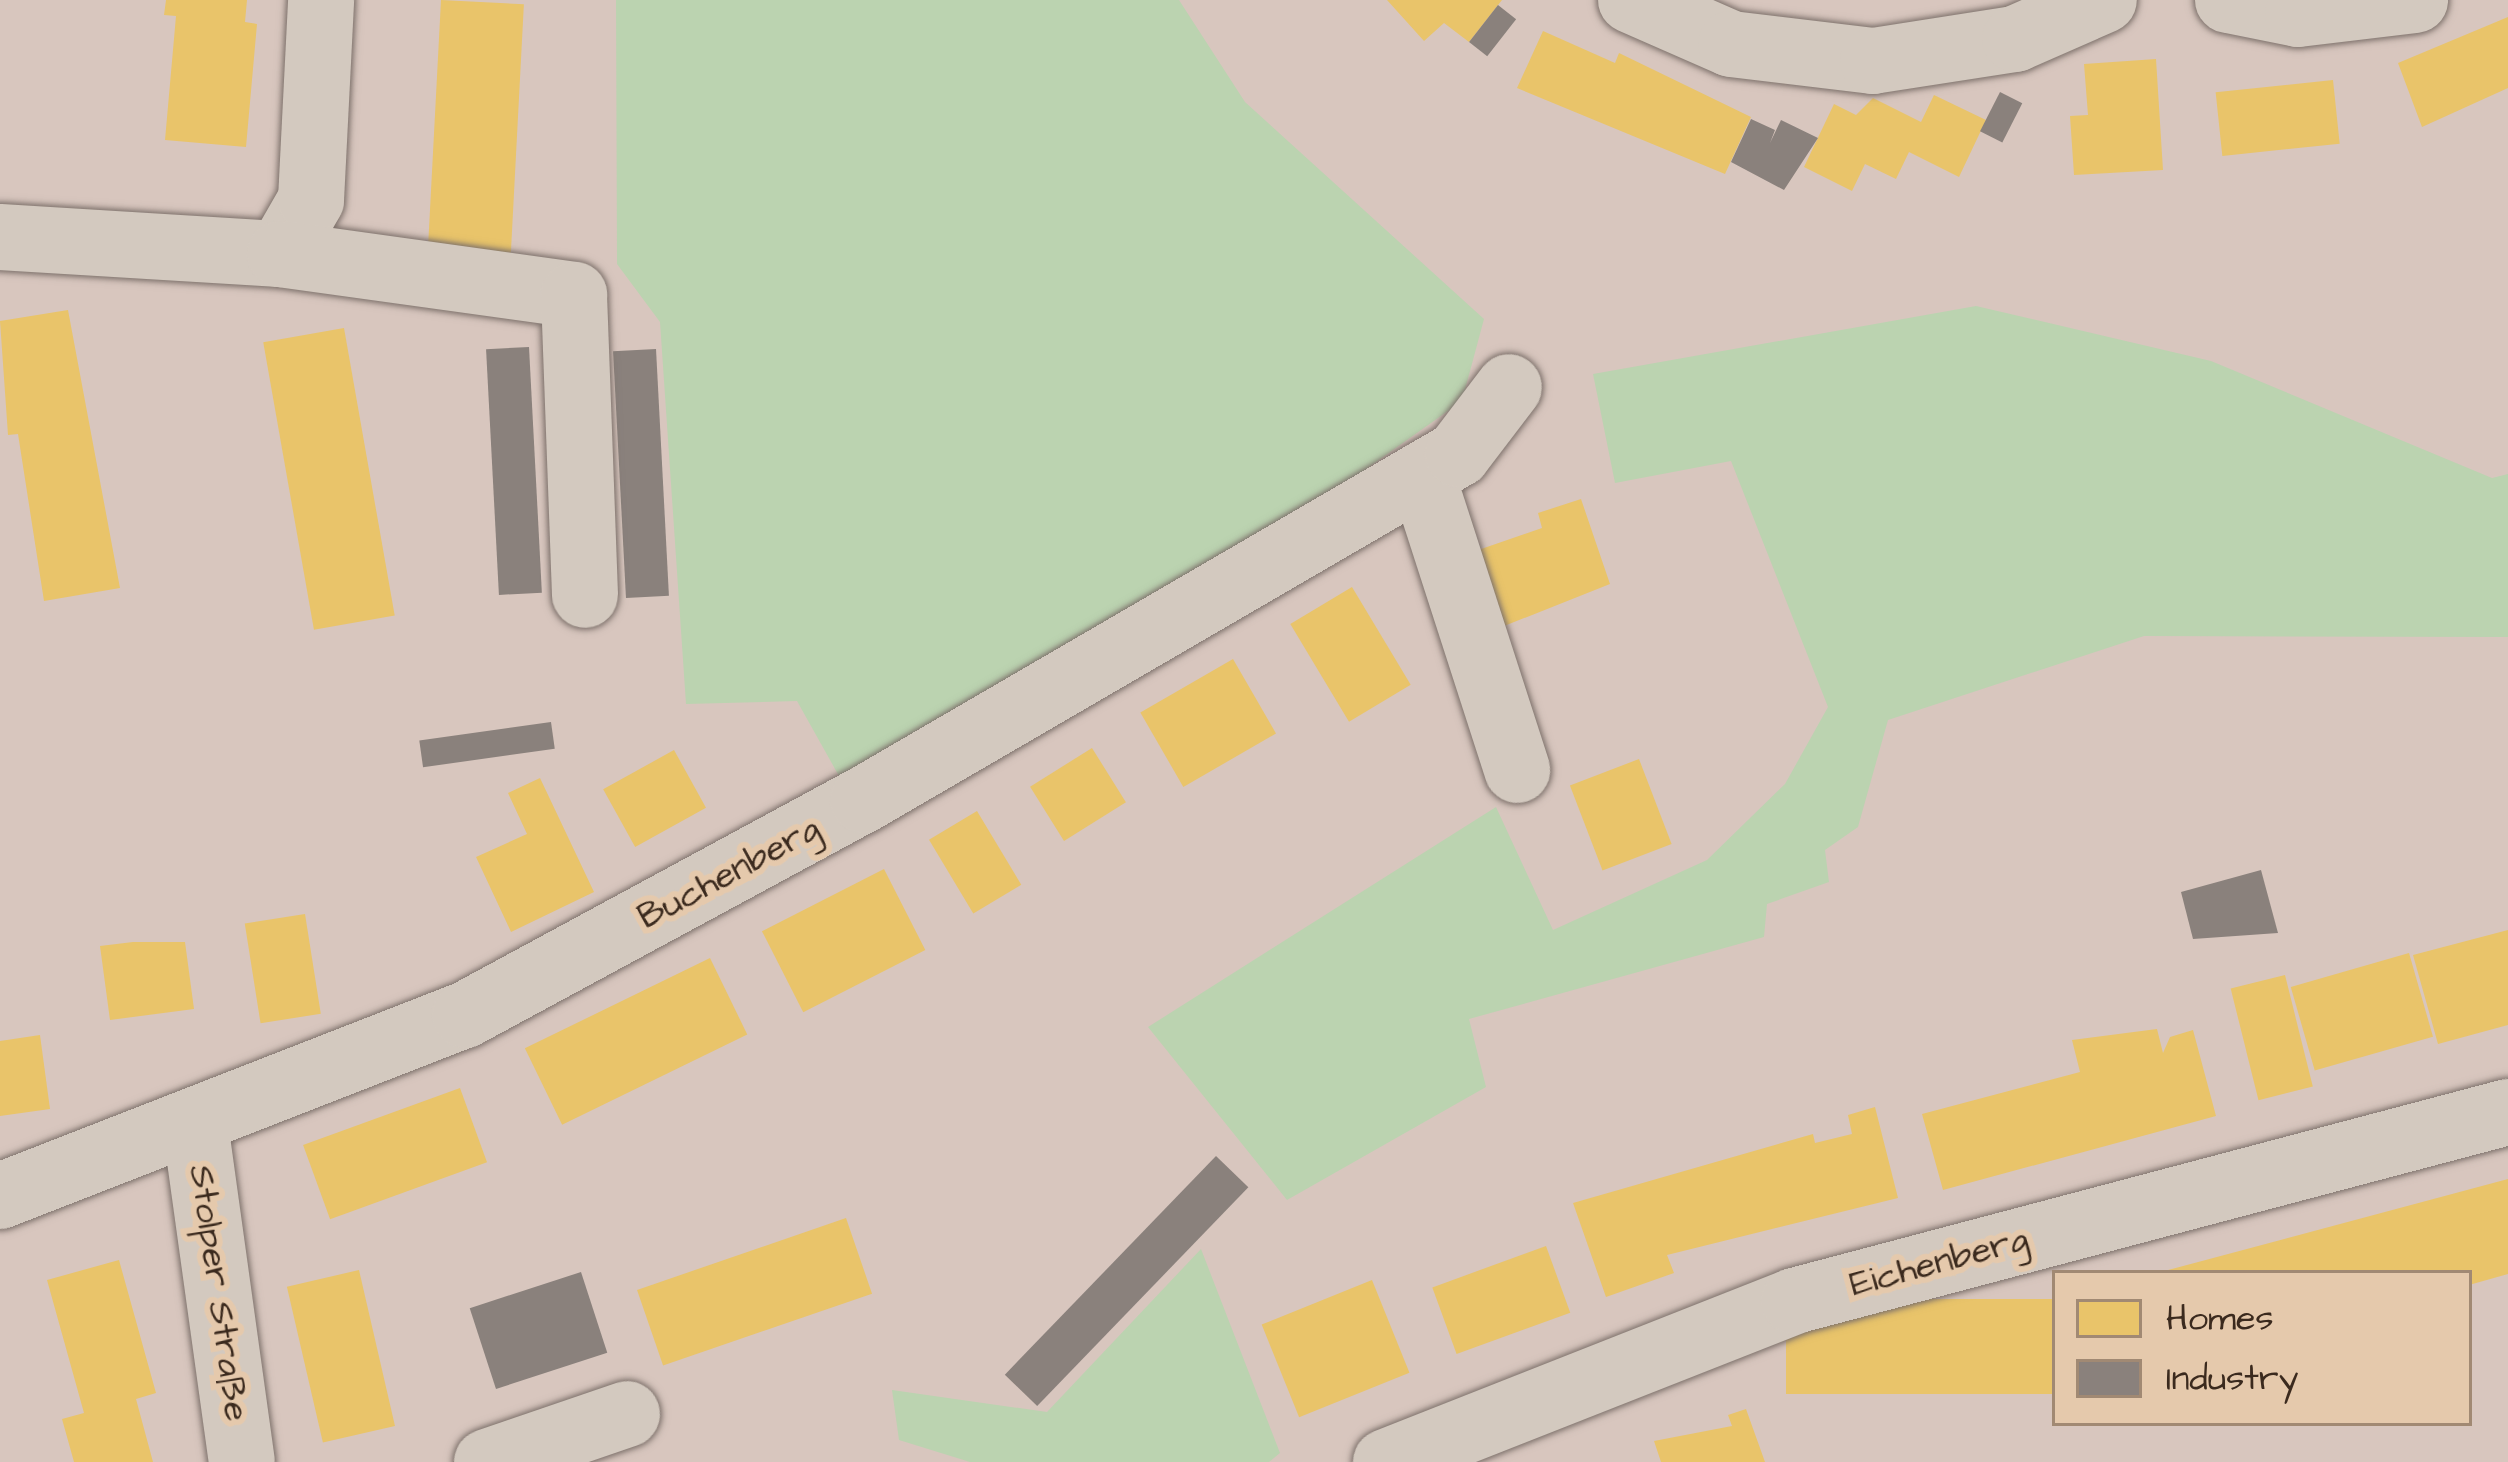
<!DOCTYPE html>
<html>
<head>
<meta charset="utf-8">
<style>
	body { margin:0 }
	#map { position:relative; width:2508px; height:1462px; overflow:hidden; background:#d8c6be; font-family:"Architects Daughter",sans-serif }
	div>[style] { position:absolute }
	.green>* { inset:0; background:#bbd3b0 }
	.homes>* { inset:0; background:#e9c46a; transform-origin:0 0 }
	.industry>* { inset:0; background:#8a817c; transform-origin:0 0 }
	.roads { filter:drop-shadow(0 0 3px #7d716b) drop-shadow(0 0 3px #7d716b) }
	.minor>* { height:66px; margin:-33px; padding:0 33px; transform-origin:33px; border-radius:33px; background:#d3c9bf }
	span { translate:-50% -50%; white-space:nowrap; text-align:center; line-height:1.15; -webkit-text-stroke:12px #e5c9ac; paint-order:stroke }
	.street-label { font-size:36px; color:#3b2a1e }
	.legend { position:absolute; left:2052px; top:1270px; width:420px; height:156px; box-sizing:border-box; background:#e5c9ac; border:3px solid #a18973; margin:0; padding:15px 21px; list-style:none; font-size:36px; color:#3b2a1e }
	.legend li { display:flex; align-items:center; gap:24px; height:60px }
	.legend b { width:60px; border:3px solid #a18973 }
</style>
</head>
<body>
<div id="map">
	<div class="green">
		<i style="clip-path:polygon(616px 0,1179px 0,1245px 102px,1484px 319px,1462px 401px,1269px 538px,844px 785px,797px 701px,686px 704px,660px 322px,617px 264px)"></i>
		<i style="clip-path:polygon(1976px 306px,2211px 361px,2492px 478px,2508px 474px,2508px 637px,2144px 636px,1888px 720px,1858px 827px,1825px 850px,1829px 882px,1767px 904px,1764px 937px,1469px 1019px,1486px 1087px,1287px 1200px,1148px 1027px,1496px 807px,1553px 930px,1707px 860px,1785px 784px,1828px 707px,1731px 461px,1615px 483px,1593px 374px)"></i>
		<i style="clip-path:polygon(1201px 1249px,1280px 1453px,1269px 1462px,970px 1462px,899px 1440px,892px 1390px,1047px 1412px)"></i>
	</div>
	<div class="homes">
		<i style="clip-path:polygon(166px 0,247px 0,245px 22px,257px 24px,246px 147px,165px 140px,176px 16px,164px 15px)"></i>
		<i style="left:441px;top:0;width:83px;height:249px;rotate:3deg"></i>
		<i style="clip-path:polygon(1387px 0,1502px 0,1469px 42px,1444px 23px,1424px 41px)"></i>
		<i style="clip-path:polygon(2508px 17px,2508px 88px,2422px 127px,2398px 63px)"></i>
		<i style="clip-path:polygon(1543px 31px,1615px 63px,1619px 53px,1751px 117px,1725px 174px,1517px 88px)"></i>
		<i style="clip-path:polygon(2156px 59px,2163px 170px,2074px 175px,2070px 116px,2088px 115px,2084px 64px)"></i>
		<i style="left:2333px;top:80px;width:64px;height:118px;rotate:84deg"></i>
		<i style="clip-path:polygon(1934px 95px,1986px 120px,1959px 177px,1909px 152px,1896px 179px,1865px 164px,1852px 191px,1804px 167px,1834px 104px,1856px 115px,1873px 98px,1921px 122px)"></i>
		<i style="clip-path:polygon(68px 310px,120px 588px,44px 601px,18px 434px,8px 435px,0 321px)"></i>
		<i style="left:344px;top:328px;width:292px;height:82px;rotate:80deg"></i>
		<i style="clip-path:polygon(1581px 499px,1610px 584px,1484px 634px,1458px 557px,1542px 528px,1538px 513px)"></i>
		<i style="left:1352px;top:587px;width:114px;height:72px;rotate:59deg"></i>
		<i style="left:1233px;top:659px;width:86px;height:107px;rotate:60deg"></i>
		<i style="left:1092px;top:748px;width:64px;height:73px;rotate:58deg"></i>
		<i style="left:674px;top:750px;width:66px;height:81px;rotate:61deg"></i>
		<i style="left:1639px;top:759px;width:91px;height:74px;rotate:69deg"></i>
		<i style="clip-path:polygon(540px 778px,594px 892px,511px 932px,476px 857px,527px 834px,508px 793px)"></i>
		<i style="left:977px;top:811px;width:86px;height:56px;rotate:59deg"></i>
		<i style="left:884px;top:869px;width:91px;height:137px;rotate:63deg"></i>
		<i style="left:305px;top:914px;width:101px;height:61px;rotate:81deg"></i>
		<i style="clip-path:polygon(2508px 930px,2508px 1025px,2438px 1044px,2413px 955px)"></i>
		<i style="clip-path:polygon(133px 942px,185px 942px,194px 1009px,110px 1020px,100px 946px)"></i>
		<i style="left:2409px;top:953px;width:87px;height:123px;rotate:74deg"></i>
		<i style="left:710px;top:958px;width:85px;height:206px;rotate:64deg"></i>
		<i style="left:2285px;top:975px;width:115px;height:56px;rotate:76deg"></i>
		<i style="clip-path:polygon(2157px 1029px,2163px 1053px,2170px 1037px,2193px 1030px,2216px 1116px,1943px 1190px,1922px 1114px,2080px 1072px,2072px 1040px)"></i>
		<i style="clip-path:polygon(40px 1035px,50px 1109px,0 1116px,0 1041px)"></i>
		<i style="left:460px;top:1088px;width:79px;height:167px;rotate:70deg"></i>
		<i style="clip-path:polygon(1875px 1107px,1898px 1198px,1667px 1255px,1674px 1273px,1606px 1297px,1573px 1203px,1813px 1134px,1815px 1143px,1852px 1134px,1848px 1115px)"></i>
		<i style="clip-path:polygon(2508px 1179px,2508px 1274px,2469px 1285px,2469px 1273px,2157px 1273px)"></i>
		<i style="left:846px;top:1218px;width:80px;height:221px;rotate:71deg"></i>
		<i style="left:1546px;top:1246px;width:71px;height:121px;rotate:70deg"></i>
		<i style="clip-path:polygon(119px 1260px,156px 1393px,136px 1399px,153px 1462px,74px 1462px,62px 1419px,84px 1413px,47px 1280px)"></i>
		<i style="left:359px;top:1270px;width:160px;height:74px;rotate:77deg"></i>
		<i style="left:1372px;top:1280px;width:100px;height:119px;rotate:68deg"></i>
		<i style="left:2055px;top:1299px;width:95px;height:269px;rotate:90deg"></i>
		<i style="clip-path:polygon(1746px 1409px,1765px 1462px,1661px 1462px,1654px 1441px,1732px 1426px,1728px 1415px)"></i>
	</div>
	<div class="industry">
		<i style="left:1498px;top:5px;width:23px;height:47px;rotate:38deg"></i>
		<i style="left:2000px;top:92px;width:25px;height:44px;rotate:27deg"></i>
		<i style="clip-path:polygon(1751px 119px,1775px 130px,1770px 143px,1781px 120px,1818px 138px,1784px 190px,1731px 162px)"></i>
		<i style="left:529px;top:347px;width:246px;height:43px;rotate:87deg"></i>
		<i style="left:656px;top:349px;width:247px;height:43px;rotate:87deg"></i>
		<i style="left:551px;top:722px;width:27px;height:133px;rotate:82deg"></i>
		<i style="clip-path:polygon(2261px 870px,2278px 933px,2193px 939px,2181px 892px)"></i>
		<i style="left:1216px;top:1156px;width:45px;height:304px;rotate:44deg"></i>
		<i style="left:581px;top:1272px;width:85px;height:117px;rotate:72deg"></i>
	</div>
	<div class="roads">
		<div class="minor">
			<i style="left:1631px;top:0;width:109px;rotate:23.7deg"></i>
			<i style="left:1731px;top:44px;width:143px;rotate:6.8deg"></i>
			<i style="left:1873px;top:61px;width:144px;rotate:-8.8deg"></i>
			<i style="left:2015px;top:39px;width:97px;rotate:-23.7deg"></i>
			<i style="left:2228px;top:0;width:71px;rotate:11.3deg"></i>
			<i style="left:2298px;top:14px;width:118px;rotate:-6.8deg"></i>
			<i style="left:0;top:237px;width:281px;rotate:3.5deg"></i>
			<i style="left:280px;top:254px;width:62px;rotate:-60.1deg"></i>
			<i style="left:311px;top:200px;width:200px;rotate:-87.1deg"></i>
			<i style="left:280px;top:254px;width:297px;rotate:7.9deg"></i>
			<i style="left:574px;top:295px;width:300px;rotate:87.9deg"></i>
			<i style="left:1422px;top:475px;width:310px;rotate:72.1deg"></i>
			<i style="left:195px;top:1124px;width:341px;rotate:82.1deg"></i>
			<i style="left:0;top:1196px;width:499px;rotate:-21.3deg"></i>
			<i style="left:465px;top:1015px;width:452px;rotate:-28.4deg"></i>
			<i style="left:863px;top:800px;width:688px;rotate:-30.18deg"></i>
			<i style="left:1458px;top:454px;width:84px;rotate:-52.7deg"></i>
			<i style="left:487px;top:1462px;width:148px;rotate:-18.9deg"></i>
			<i style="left:1386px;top:1462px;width:439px;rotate:-21.5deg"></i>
			<i style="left:1794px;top:1301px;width:739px;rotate:-14.83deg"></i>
		</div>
	</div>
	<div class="street-label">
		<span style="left:729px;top:873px;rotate:-28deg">Buchenberg</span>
		<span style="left:1939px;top:1262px;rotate:-15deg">Eichenberg</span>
		<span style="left:219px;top:1293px;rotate:82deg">Stolper Straße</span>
	</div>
	<ul class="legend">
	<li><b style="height:33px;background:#e9c46a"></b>Homes</li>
	<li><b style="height:33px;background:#8a817c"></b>Industry</li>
	</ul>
</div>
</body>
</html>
